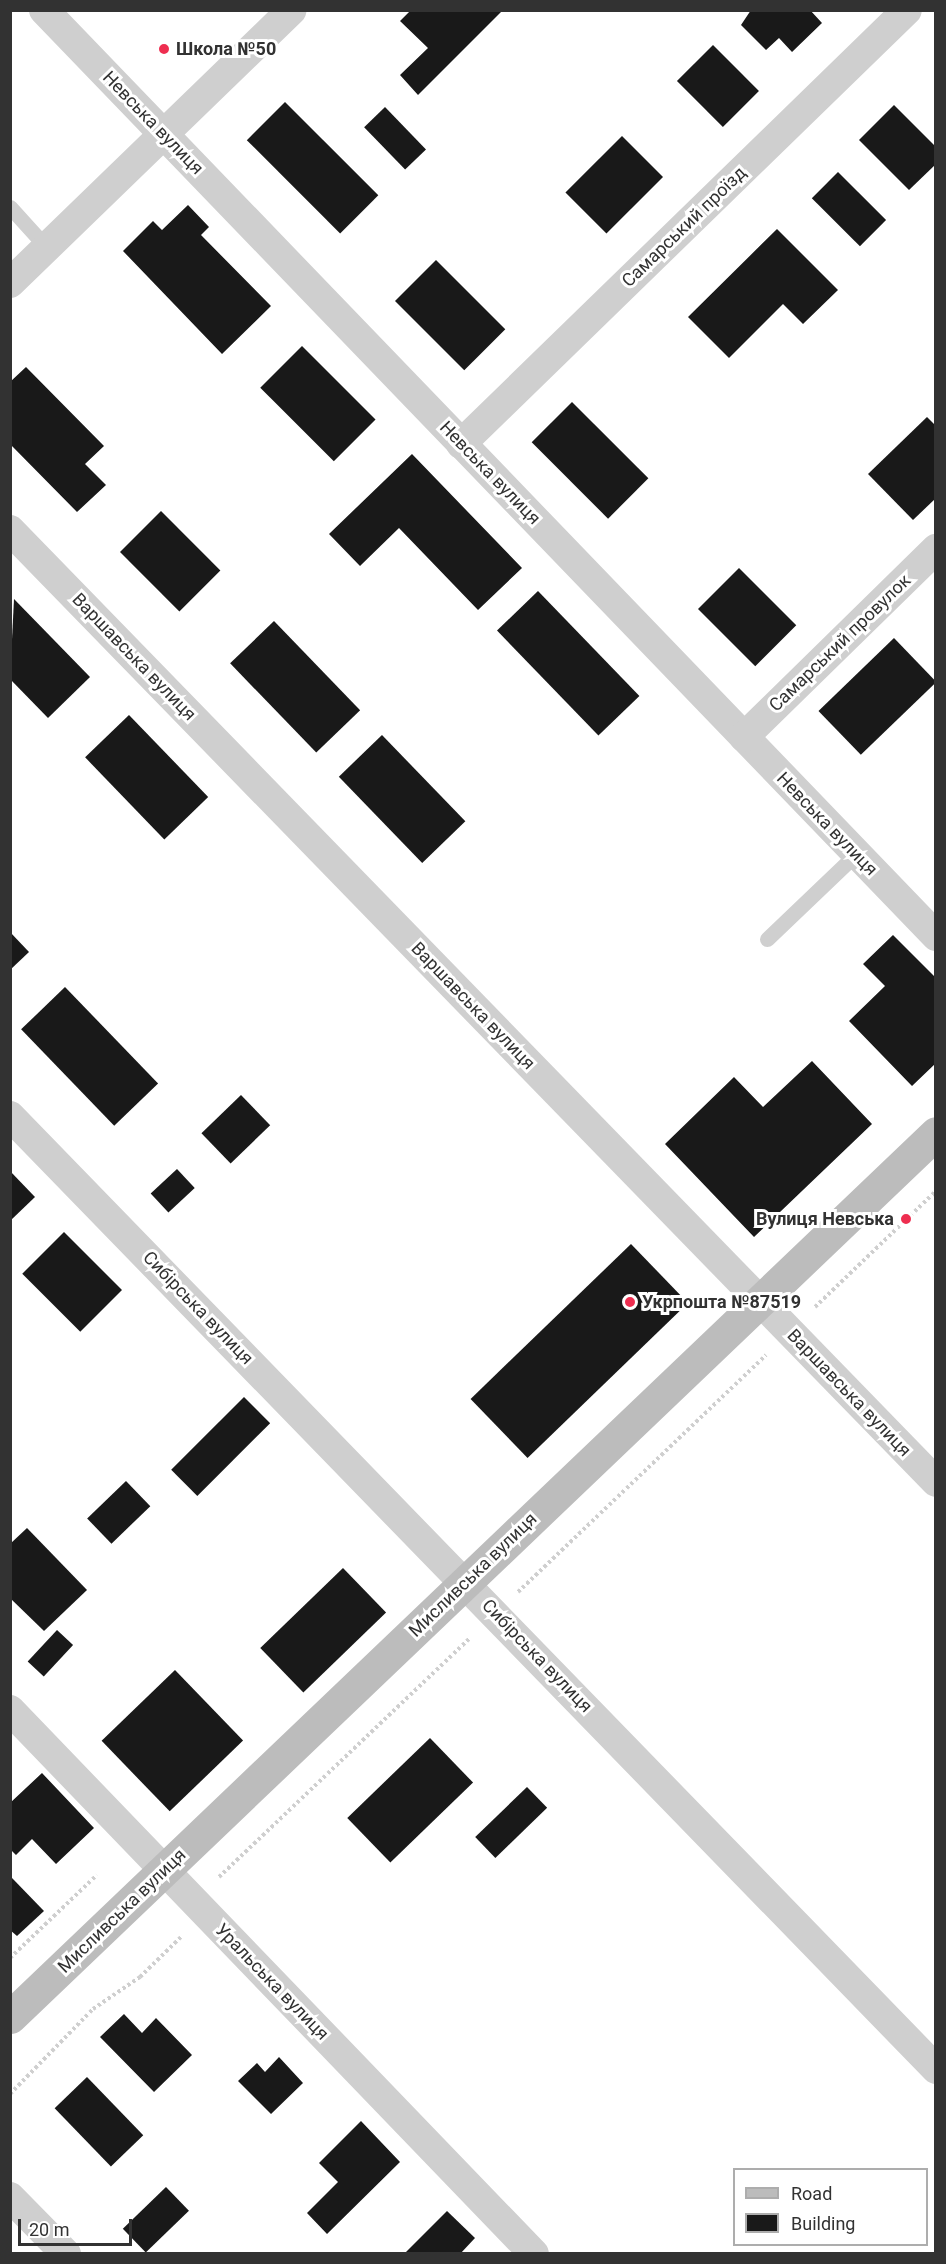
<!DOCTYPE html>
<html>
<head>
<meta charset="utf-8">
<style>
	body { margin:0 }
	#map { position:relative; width:946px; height:2264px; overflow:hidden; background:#fff; font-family:Roboto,sans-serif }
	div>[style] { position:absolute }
	.building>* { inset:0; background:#191919; transform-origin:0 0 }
	.path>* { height:4px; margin-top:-2px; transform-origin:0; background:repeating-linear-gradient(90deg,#cfcfcf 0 3px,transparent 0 6px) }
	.lane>* { height:15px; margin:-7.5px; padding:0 7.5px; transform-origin:7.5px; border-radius:7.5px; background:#cfcfcf }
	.street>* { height:30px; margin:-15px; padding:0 15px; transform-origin:15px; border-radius:15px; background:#cfcfcf }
	.secondary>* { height:33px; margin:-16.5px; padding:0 16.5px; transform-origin:16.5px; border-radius:16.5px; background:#bcbcbc }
	.dots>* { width:16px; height:16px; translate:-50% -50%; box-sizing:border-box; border:3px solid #fff; border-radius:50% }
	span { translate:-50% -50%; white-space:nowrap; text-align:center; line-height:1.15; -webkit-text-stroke:6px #fff; paint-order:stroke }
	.poi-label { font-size:18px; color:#323232; font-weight:700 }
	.left { translate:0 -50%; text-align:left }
	.right { translate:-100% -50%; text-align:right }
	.street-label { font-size:18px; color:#323232 }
	.frame { position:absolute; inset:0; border:12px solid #323232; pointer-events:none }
	.legend { position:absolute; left:733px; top:2168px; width:195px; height:78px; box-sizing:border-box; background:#fff; border:2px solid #adadad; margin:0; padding:8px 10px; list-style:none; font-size:18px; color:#323232 }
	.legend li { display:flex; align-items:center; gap:12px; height:30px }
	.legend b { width:30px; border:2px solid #adadad }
	.scale { position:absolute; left:18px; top:2219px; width:114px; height:27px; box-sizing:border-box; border:3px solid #323232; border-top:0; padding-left:8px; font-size:18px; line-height:21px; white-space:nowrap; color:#323232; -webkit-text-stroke:4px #fff; paint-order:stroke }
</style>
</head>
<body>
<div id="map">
	<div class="building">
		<i style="clip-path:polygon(411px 10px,503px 10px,418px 95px,400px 75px,428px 48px,400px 21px)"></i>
		<i style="clip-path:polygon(751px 10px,810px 10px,822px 23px,792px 52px,779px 38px,766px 50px,741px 25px)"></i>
		<i style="left:713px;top:45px;width:65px;height:51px;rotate:45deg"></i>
		<i style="left:285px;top:102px;width:132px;height:54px;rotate:45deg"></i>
		<i style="clip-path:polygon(894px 105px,936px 147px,936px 164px,909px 190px,859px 140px)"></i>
		<i style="left:385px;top:107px;width:59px;height:29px;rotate:46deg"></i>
		<i style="left:622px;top:136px;width:58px;height:80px;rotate:45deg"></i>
		<i style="left:838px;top:172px;width:68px;height:37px;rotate:45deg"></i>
		<i style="clip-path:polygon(188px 205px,209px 227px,201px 235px,271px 306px,222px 354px,123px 251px,153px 221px,162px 230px)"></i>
		<i style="clip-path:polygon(777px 229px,838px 290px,803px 324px,783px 304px,729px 358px,688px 317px)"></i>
		<i style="left:436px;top:260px;width:98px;height:58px;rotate:45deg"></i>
		<i style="left:302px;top:346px;width:104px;height:59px;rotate:45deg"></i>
		<i style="clip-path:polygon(26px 367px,104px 446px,85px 464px,106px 485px,77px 512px,10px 444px,10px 382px)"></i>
		<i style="left:572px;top:402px;width:108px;height:57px;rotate:45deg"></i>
		<i style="clip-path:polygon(927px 417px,936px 426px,936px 498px,913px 520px,868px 474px)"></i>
		<i style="clip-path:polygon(412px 454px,522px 568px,478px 610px,399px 528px,360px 566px,329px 534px)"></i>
		<i style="left:161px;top:511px;width:84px;height:58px;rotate:45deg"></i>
		<i style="left:739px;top:568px;width:81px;height:58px;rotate:45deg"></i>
		<i style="left:538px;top:591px;width:146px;height:57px;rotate:46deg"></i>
		<i style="clip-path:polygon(14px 599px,90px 677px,48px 718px,10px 679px)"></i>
		<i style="left:274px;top:621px;width:124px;height:61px;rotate:46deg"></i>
		<i style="left:894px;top:638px;width:61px;height:105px;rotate:46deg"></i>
		<i style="left:129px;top:715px;width:114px;height:61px;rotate:46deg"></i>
		<i style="left:382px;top:735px;width:120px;height:60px;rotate:46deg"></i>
		<i style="clip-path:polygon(10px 932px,29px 952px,10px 970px)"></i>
		<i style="clip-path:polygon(893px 935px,936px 978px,936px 1063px,912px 1086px,849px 1021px,885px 986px,863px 964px)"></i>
		<i style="left:65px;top:987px;width:134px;height:61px;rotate:46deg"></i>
		<i style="clip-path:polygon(812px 1061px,872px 1124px,754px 1237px,665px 1144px,734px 1077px,763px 1107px)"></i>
		<i style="left:241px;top:1095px;width:42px;height:55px;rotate:46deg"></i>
		<i style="left:177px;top:1169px;width:26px;height:36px;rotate:47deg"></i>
		<i style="clip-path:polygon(10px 1171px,35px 1197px,10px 1221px)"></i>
		<i style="left:64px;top:1232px;width:82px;height:59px;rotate:45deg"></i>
		<i style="left:631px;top:1244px;width:82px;height:223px;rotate:46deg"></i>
		<i style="left:244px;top:1397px;width:37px;height:103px;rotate:45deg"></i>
		<i style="left:126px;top:1481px;width:35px;height:54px;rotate:46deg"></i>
		<i style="clip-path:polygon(27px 1528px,87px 1590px,44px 1631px,10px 1598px,10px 1544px)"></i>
		<i style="left:343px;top:1568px;width:62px;height:115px;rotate:46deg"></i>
		<i style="left:57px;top:1630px;width:22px;height:43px;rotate:43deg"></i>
		<i style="left:175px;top:1670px;width:98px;height:102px;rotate:46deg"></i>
		<i style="left:430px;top:1738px;width:62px;height:115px;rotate:46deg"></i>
		<i style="clip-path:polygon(42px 1773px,94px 1828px,56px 1864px,32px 1839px,16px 1855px,10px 1849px,10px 1803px)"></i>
		<i style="left:527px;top:1787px;width:29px;height:72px;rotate:46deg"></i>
		<i style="clip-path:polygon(12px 1878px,44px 1911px,17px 1936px,10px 1930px)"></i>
		<i style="clip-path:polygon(124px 2014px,142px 2033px,156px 2018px,192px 2055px,154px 2092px,100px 2037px)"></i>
		<i style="clip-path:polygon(279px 2057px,303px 2083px,271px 2114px,238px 2081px,257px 2063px,265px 2072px)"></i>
		<i style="left:87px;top:2077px;width:81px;height:45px;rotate:46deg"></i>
		<i style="clip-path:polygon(361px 2121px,400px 2162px,327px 2234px,307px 2213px,338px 2182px,319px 2163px)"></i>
		<i style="left:166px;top:2187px;width:33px;height:60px;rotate:46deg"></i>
		<i style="clip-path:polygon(447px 2211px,475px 2238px,460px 2254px,404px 2254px)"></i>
	</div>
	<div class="path">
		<i style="left:815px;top:1307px;width:168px;rotate:-43.8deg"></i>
		<i style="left:518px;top:1592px;width:343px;rotate:-43.7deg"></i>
		<i style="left:219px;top:1877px;width:347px;rotate:-43.6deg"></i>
		<i style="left:10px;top:1958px;width:120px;rotate:-43.7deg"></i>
		<i style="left:10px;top:2094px;width:119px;rotate:-45.7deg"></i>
		<i style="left:93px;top:2009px;width:57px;rotate:-34.2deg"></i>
		<i style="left:140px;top:1977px;width:57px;rotate:-44.3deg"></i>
	</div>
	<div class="lane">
		<i style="left:10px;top:207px;width:55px;rotate:47.9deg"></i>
		<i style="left:767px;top:939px;width:123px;rotate:-43.7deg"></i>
	</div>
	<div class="street">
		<i style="left:44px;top:10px;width:1286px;rotate:46.07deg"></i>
		<i style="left:10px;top:283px;width:392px;rotate:-44.1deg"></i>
		<i style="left:461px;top:444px;width:622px;rotate:-44.22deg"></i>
		<i style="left:10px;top:530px;width:1328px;rotate:45.79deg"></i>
		<i style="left:744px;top:737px;width:269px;rotate:-44.4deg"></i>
		<i style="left:10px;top:1116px;width:1329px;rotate:45.82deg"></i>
		<i style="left:10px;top:1710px;width:755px;rotate:46.07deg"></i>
		<i style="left:10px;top:2197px;width:80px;rotate:45.5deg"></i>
	</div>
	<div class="secondary">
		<i style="left:10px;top:2017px;width:1280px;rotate:-43.67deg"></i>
	</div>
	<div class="dots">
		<i style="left:164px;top:49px;background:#ee2e50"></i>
		<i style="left:906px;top:1219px;background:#ee2e50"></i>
		<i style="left:630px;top:1302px;background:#ee2e50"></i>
	</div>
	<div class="poi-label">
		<span class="left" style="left:176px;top:49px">Школа №50</span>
		<span class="right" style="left:894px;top:1219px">Вулиця Невська</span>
		<span class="left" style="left:642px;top:1302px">Укрпошта №87519</span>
	</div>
	<div class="street-label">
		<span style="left:153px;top:123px;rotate:46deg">Невська вулиця</span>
		<span style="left:684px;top:227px;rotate:-44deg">Самарський проїзд</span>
		<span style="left:490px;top:473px;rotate:46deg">Невська вулиця</span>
		<span style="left:840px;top:643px;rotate:-44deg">Самарський провулок</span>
		<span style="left:134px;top:657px;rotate:46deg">Варшавська вулиця</span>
		<span style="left:827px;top:824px;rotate:46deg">Невська вулиця</span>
		<span style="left:473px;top:1006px;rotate:46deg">Варшавська вулиця</span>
		<span style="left:198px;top:1308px;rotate:46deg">Сибірська вулиця</span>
		<span style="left:849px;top:1393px;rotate:46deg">Варшавська вулиця</span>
		<span style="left:473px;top:1575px;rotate:-44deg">Мисливська вулиця</span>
		<span style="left:537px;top:1656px;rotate:46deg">Сибірська вулиця</span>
		<span style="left:122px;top:1911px;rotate:-44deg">Мисливська вулиця</span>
		<span style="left:272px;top:1982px;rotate:46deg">Уральська вулиця</span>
	</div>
	<div class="frame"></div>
	<ul class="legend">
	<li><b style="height:8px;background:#bcbcbc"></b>Road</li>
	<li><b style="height:16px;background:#191919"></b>Building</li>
	</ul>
	<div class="scale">20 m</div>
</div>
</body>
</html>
